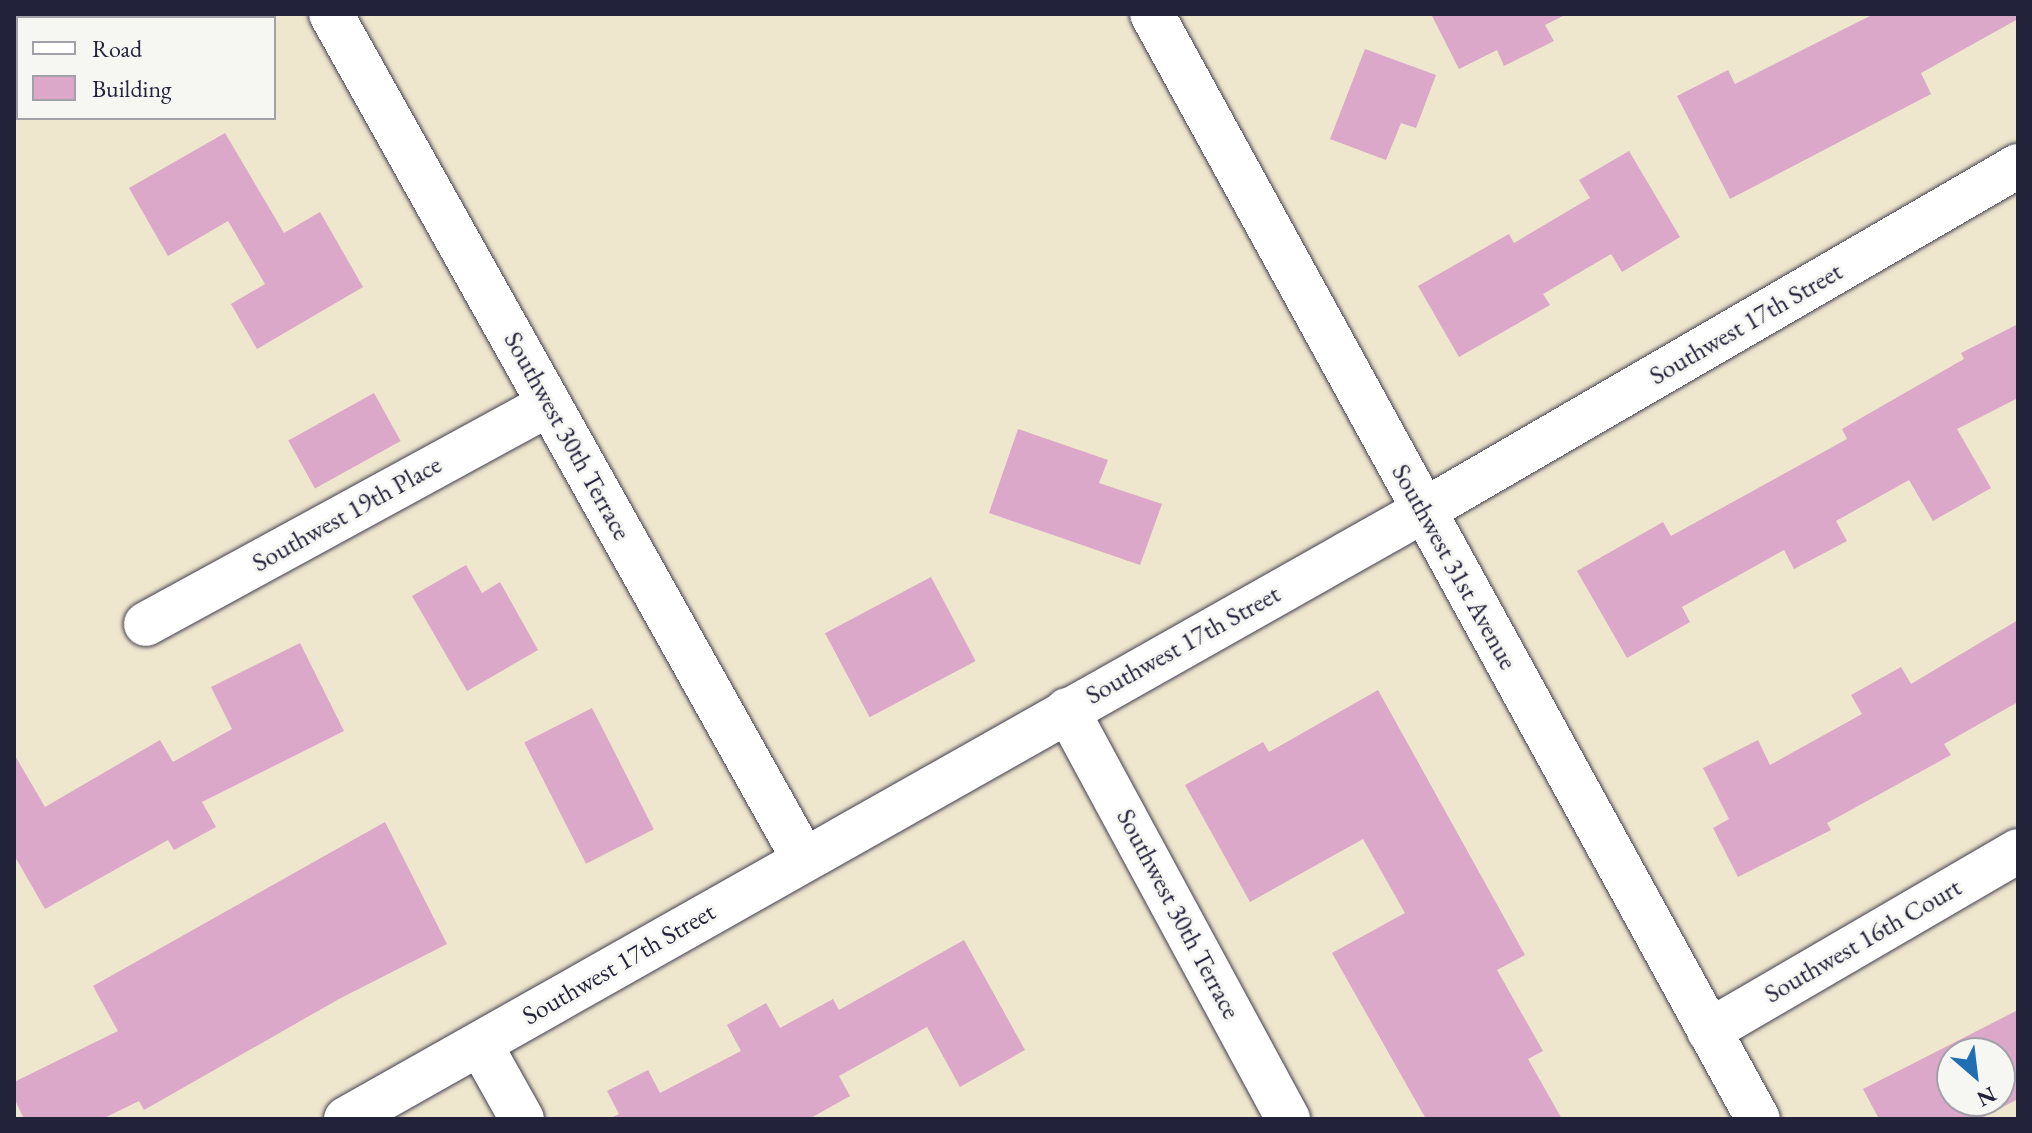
<!DOCTYPE html>
<html>
<head>
<meta charset="utf-8">
<style>
	body { margin:0 }
	#map { position:relative; width:2032px; height:1133px; overflow:hidden; background:#eee6cd; font-family:"EB Garamond",serif }
	div>[style] { position:absolute }
	.building>* { inset:0; background:#dba8ca; transform-origin:0 0 }
	.roads { filter:drop-shadow(0 0 2px #413f51) drop-shadow(0 0 2px #413f51) }
	.minor>* { height:44px; margin:-22px; padding:0 22px; transform-origin:22px; border-radius:22px; background:#fff }
	.tertiary>* { height:44px; margin:-22px; padding:0 22px; transform-origin:22px; border-radius:22px; background:#fff }
	span { translate:-50% -50%; white-space:nowrap; text-align:center; line-height:1.15; -webkit-text-stroke:6px #f6f6f2; paint-order:stroke }
	.street-label { font-size:26px; color:#22223b }
	.frame { position:absolute; inset:0; border:16px solid #22223b; pointer-events:none }
	.legend { position:absolute; left:16px; top:16px; width:260px; height:104px; box-sizing:border-box; background:#f6f6f2; border:2px solid #a1a1a9; margin:0; padding:10px 14px; list-style:none; font-size:24px; color:#22223b }
	.legend li { display:flex; align-items:center; gap:16px; height:40px }
	.legend b { width:40px; border:2px solid #a1a1a9 }
	.north { position:absolute; left:1936px; top:1037px; width:80px; height:80px; box-sizing:border-box; background:#f6f6f2; border:2px solid #a1a1a9; border-radius:50%; rotate:152deg; font-size:22px; font-weight:700; line-height:32px; text-align:center; color:#22223b }
	.north::after { content:''; display:block; margin:auto; width:28px; height:36px; background:#1f6fb2; clip-path:polygon(50% 0,100% 100%,50% 72%,0 100%) }
</style>
</head>
<body>
<div id="map">
	<div class="building">
		<i style="clip-path:polygon(1431px 14px,1567px 14px,1545px 25px,1554px 41px,1504px 66px,1497px 50px,1459px 69px)"></i>
		<i style="clip-path:polygon(1874px 14px,2018px 14px,2018px 19px,1921px 73px,1931px 94px,1730px 199px,1677px 96px,1728px 70px,1735px 84px)"></i>
		<i style="clip-path:polygon(1365px 49px,1436px 75px,1416px 128px,1401px 123px,1386px 160px,1330px 139px)"></i>
		<i style="clip-path:polygon(225px 133px,284px 233px,320px 212px,363px 287px,257px 349px,231px 304px,265px 284px,228px 221px,168px 256px,129px 188px)"></i>
		<i style="clip-path:polygon(1629px 151px,1680px 237px,1622px 272px,1611px 254px,1543px 294px,1550px 305px,1459px 357px,1418px 286px,1509px 234px,1514px 243px,1590px 198px,1579px 180px)"></i>
		<i style="clip-path:polygon(2018px 324px,2018px 398px,1957px 429px,1991px 488px,1933px 521px,1909px 480px,1836px 521px,1847px 541px,1794px 569px,1784px 550px,1682px 607px,1690px 622px,1627px 658px,1577px 571px,1663px 522px,1671px 536px,1847px 439px,1842px 429px,1964px 359px,1961px 353px)"></i>
		<i style="left:374px;top:393px;width:55px;height:98px;rotate:61deg"></i>
		<i style="clip-path:polygon(1018px 429px,1108px 460px,1099px 483px,1162px 504px,1140px 565px,989px 513px)"></i>
		<i style="clip-path:polygon(466px 565px,482px 593px,500px 582px,538px 650px,467px 691px,412px 596px)"></i>
		<i style="left:931px;top:577px;width:95px;height:120px;rotate:62deg"></i>
		<i style="clip-path:polygon(2018px 620px,2018px 702px,1944px 744px,1951px 755px,1827px 823px,1831px 830px,1738px 877px,1713px 828px,1729px 819px,1703px 768px,1758px 740px,1770px 765px,1862px 714px,1851px 695px,1901px 667px,1911px 684px)"></i>
		<i style="clip-path:polygon(300px 643px,344px 731px,202px 802px,216px 827px,174px 850px,168px 840px,45px 909px,14px 855px,14px 754px,45px 807px,160px 740px,173px 762px,232px 729px,211px 687px)"></i>
		<i style="clip-path:polygon(1378px 690px,1525px 955px,1497px 970px,1543px 1051px,1528px 1059px,1562px 1119px,1426px 1119px,1332px 953px,1405px 913px,1363px 839px,1250px 902px,1185px 785px,1263px 742px,1269px 752px)"></i>
		<i style="left:592px;top:708px;width:136px;height:76px;rotate:63deg"></i>
		<i style="clip-path:polygon(385px 822px,447px 944px,339px 999px,144px 1110px,139px 1101px,102px 1119px,24px 1119px,14px 1098px,14px 1082px,118px 1031px,93px 986px)"></i>
		<i style="clip-path:polygon(964px 940px,1025px 1050px,960px 1087px,927px 1027px,839px 1076px,850px 1096px,809px 1119px,609px 1119px,619px 1114px,607px 1091px,648px 1070px,660px 1093px,741px 1051px,727px 1025px,766px 1003px,780px 1028px,833px 999px,839px 1010px)"></i>
		<i style="clip-path:polygon(evenodd,2018px 1010px,2018px 1099px,1980px 1119px,1879px 1119px,1863px 1089px,2018px 1010px,1952px 1053px,2000px 1053px,2000px 1101px,1952px 1101px,1952px 1053px)"></i>
	</div>
	<div class="roads">
		<div class="minor">
			<i style="left:331px;top:14px;width:967px;rotate:60.78deg"></i>
			<i style="left:143px;top:18px;width:9px;rotate:-27deg"></i>
			<i style="left:14px;top:90px;width:4px;rotate:-27deg"></i>
			<i style="left:146px;top:624px;width:459px;rotate:-28.6deg"></i>
			<i style="left:1067px;top:710px;width:465px;rotate:61.6deg"></i>
			<i style="left:1709px;top:1031px;width:358px;rotate:-30.2deg"></i>
			<i style="left:480px;top:1044px;width:86px;rotate:60.8deg"></i>
			<i style="left:346px;top:1119px;width:1237px;rotate:-29.45deg"></i>
			<i style="left:1423px;top:511px;width:688px;rotate:-30.11deg"></i>
		</div>
		<div class="tertiary">
			<i style="left:1152px;top:14px;width:1260px;rotate:61.26deg"></i>
		</div>
	</div>
	<div class="street-label">
		<span style="left:1746px;top:324px;rotate:-30deg">Southwest 17th Street</span>
		<span style="left:567px;top:436px;rotate:61deg">Southwest 30th Terrace</span>
		<span style="left:347px;top:514px;rotate:-29deg">Southwest 19th Place</span>
		<span style="left:1454px;top:567px;rotate:61deg">Southwest 31st Avenue</span>
		<span style="left:1183px;top:645px;rotate:-29deg">Southwest 17th Street</span>
		<span style="left:1178px;top:914px;rotate:62deg">Southwest 30th Terrace</span>
		<span style="left:1863px;top:941px;rotate:-30deg">Southwest 16th Court</span>
		<span style="left:619px;top:964px;rotate:-30deg">Southwest 17th Street</span>
	</div>
	<div class="frame"></div>
	<ul class="legend">
	<li><b style="height:10px;background:#fff"></b>Road</li>
	<li><b style="height:22px;background:#dba8ca"></b>Building</li>
	</ul>
	<div class="north">N</div>
</div>
</body>
</html>
